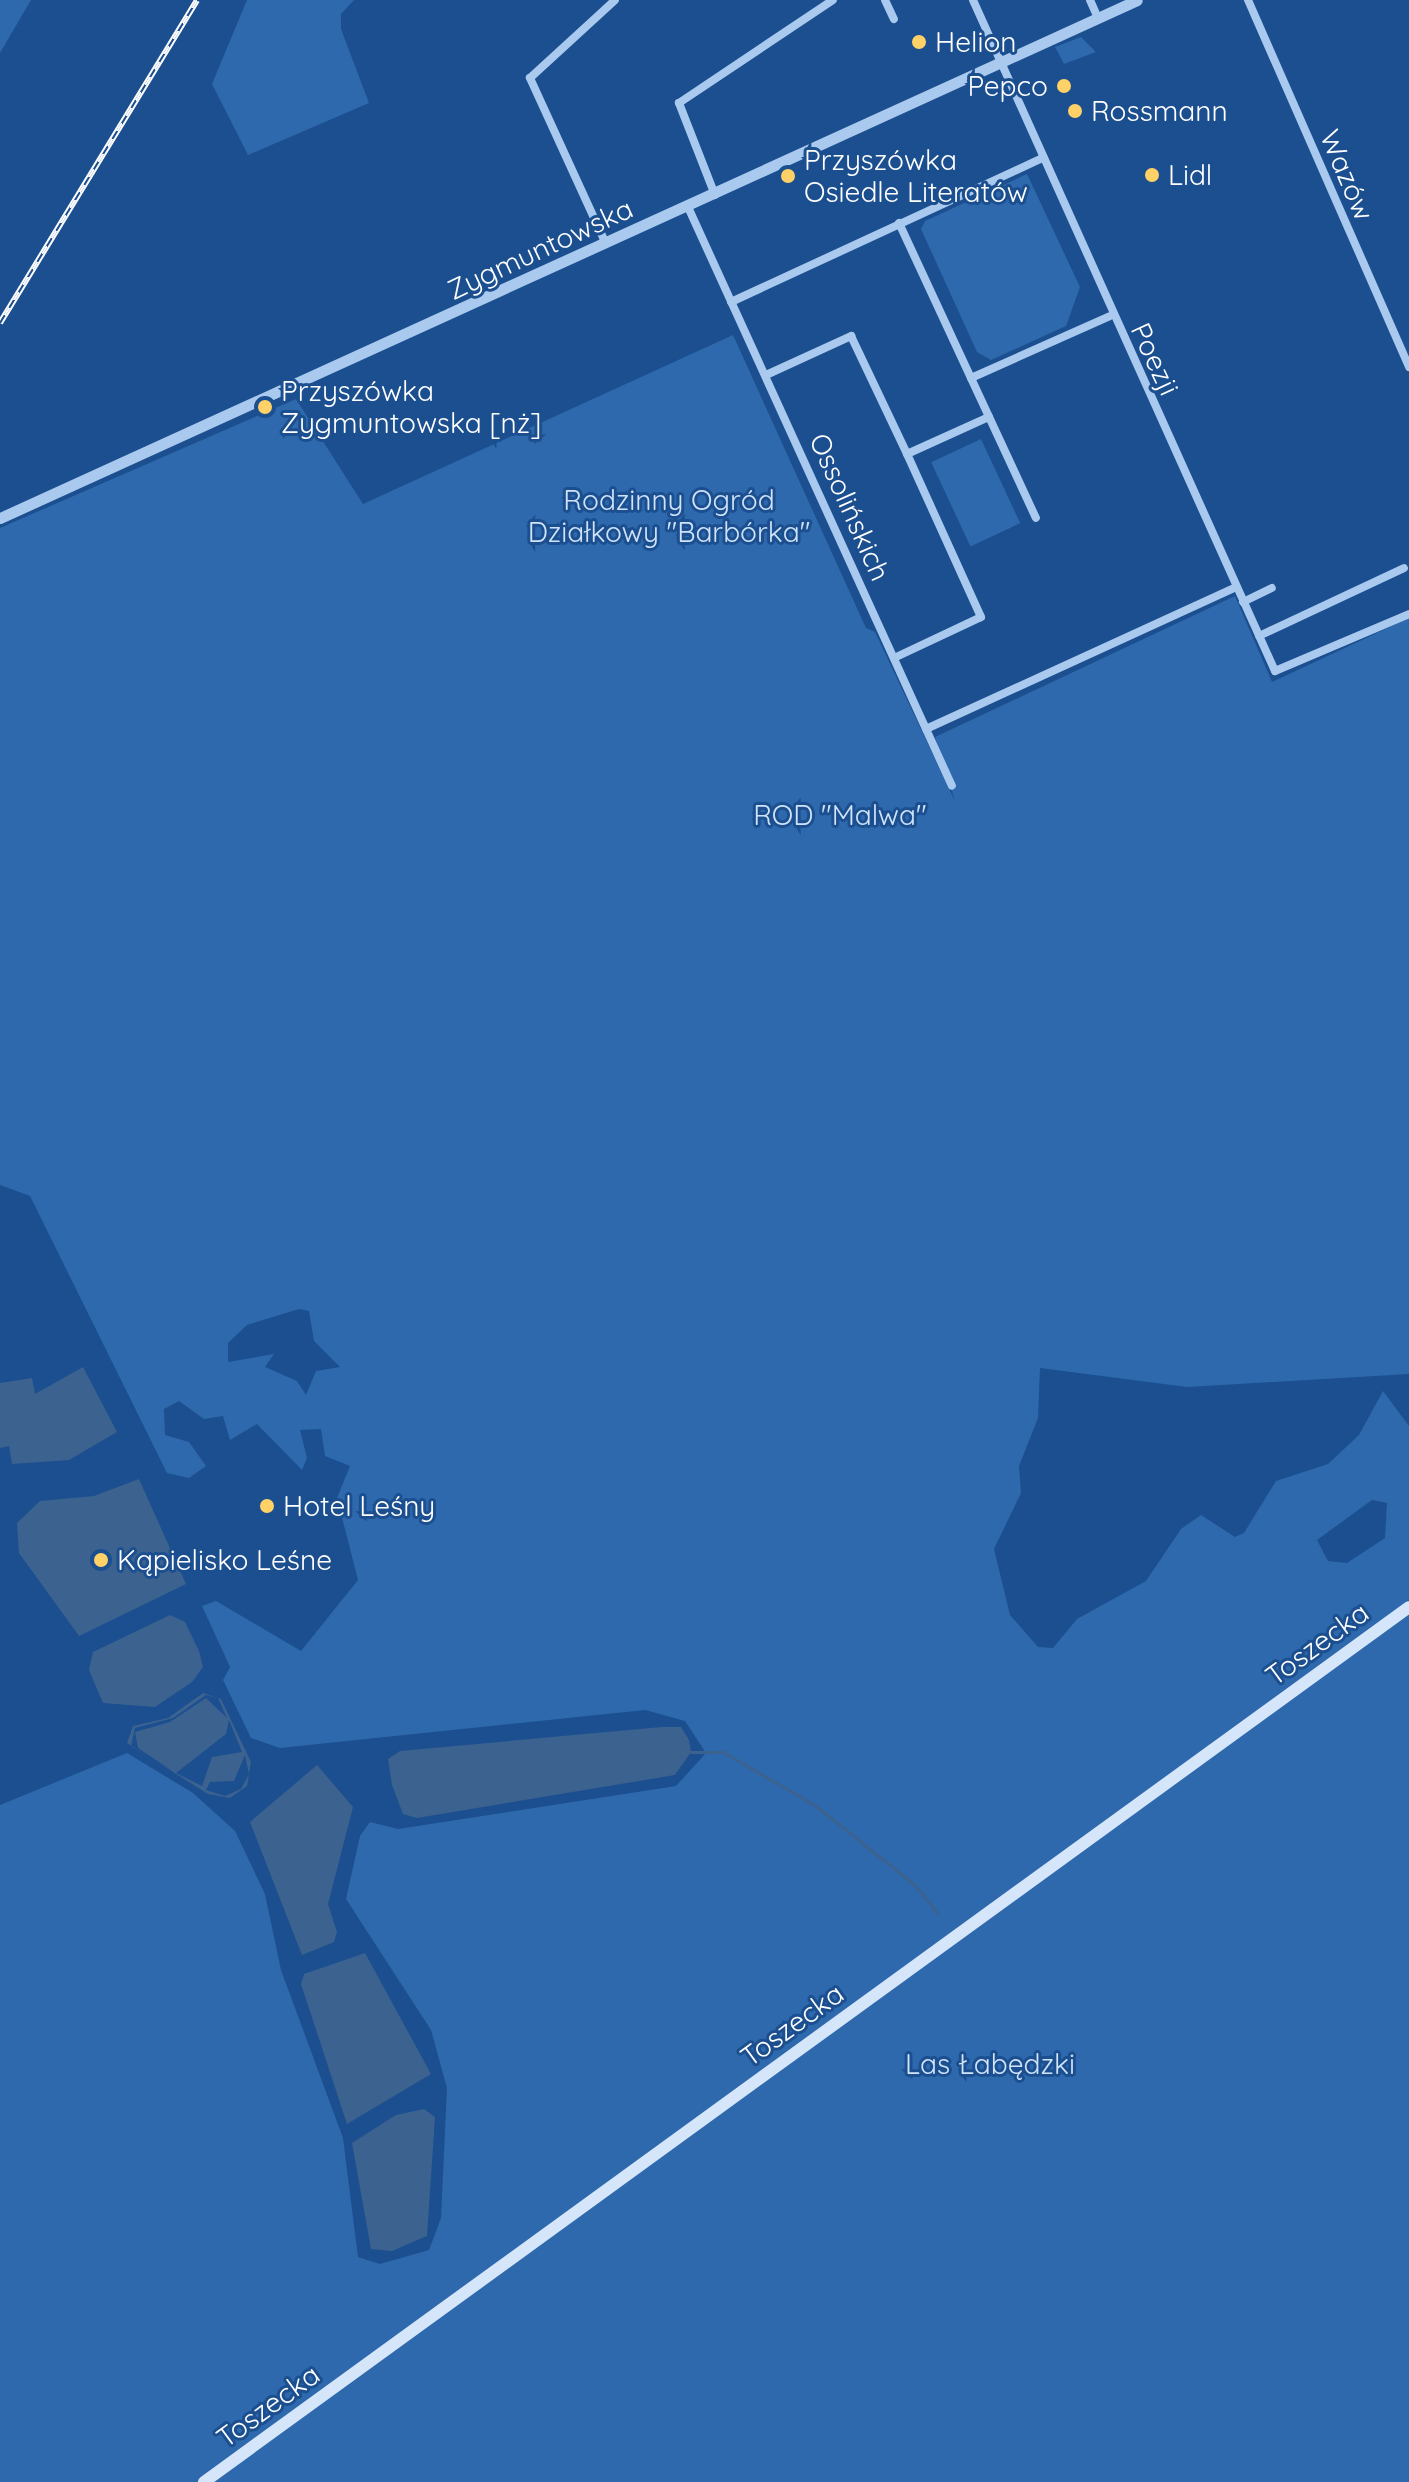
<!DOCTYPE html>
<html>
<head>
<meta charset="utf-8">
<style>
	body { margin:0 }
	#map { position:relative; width:1409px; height:2482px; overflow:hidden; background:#1b4f8f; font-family:Quicksand,sans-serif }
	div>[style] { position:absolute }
	.green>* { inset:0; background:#2e69ad; transform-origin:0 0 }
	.water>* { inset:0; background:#3c6290 }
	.stream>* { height:3px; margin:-1.5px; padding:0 1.5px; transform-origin:1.5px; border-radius:1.5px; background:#3c6290 }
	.minor>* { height:8px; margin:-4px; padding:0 4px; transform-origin:4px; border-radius:4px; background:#a9c9ee }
	.tertiary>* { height:11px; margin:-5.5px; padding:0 5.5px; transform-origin:5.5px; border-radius:5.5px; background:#a9c9ee }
	.secondary>* { height:12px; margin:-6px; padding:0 6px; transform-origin:6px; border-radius:6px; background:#d6e6fa }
	.rail>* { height:6px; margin-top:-3px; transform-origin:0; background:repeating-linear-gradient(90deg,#1b4f8f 0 9px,#fff 0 18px); box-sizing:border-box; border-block:2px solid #fff }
	.dots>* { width:22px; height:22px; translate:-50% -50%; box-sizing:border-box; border:4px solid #1b4f8f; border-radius:50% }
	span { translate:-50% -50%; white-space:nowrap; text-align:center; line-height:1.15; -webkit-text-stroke:6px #1b4f8f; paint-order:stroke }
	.poi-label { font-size:28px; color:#fff }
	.left { translate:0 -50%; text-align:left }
	.right { translate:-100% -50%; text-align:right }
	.street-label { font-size:28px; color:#fff }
	.park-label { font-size:28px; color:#cfe3fa }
</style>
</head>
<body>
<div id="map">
	<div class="green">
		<i style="clip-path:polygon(0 0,31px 0,0 53px)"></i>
		<i style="clip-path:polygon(247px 0,354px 0,341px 14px,341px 29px,369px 103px,248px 155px,212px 84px)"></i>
		<i style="clip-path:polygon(1081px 37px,1096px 52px,1064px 64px,1055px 47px)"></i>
		<i style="clip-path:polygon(1027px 174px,1080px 287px,1066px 326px,991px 360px,977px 352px,921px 229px,925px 221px)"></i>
		<i style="clip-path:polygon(evenodd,733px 335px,866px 628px,875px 632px,955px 801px,935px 737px,1235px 596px,1272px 682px,1409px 618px,1409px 1374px,1187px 1387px,1040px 1368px,1038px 1418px,1019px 1466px,1021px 1493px,994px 1549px,1010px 1615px,1038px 1647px,1053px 1648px,1077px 1619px,1146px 1581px,1181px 1529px,1201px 1515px,1235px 1537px,1244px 1533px,1276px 1481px,1328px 1464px,1359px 1435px,1383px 1391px,1409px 1426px,1409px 2482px,0 2482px,0 1805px,127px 1753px,193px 1793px,235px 1831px,265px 1894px,281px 1970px,343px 2138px,358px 2257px,380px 2264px,429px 2250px,441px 2218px,447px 2088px,431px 2030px,346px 1899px,360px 1836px,370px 1822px,398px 1829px,676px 1786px,706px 1753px,685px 1721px,645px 1710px,280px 1748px,251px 1738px,223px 1680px,230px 1667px,202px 1606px,216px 1601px,301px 1651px,358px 1580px,337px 1498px,350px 1466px,325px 1456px,321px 1429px,300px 1430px,307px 1458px,302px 1470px,257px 1424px,230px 1440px,223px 1416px,204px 1419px,179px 1401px,164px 1409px,165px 1435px,189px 1442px,206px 1466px,189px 1478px,167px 1473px,30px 1196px,0 1185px,0 528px,296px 399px,363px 504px,733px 335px,299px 1309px,309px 1311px,314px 1341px,340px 1367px,316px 1371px,306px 1395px,297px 1381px,265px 1367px,274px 1354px,228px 1362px,228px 1343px,247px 1325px,299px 1309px,733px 335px,1372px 1500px,1387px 1503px,1385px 1538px,1347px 1563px,1328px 1561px,1317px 1540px,1372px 1500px)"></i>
		<i style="left:981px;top:439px;width:93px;height:55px;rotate:65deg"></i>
	</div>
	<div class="water">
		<i style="clip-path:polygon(83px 1367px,117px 1432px,69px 1460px,12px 1464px,9px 1446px,0 1448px,0 1383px,32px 1378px,35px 1394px)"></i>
		<i style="clip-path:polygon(139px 1479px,186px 1584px,79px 1636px,19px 1553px,17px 1523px,40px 1501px,94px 1496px)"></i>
		<i style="clip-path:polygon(170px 1615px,185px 1622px,199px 1651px,203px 1667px,192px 1682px,155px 1707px,103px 1703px,89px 1670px,93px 1652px)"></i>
		<i style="clip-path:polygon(evenodd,203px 1693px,221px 1699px,251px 1762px,247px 1786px,230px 1798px,208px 1794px,127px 1743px,133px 1726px,168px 1718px,203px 1693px,206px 1695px,218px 1698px,227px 1718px,206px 1698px,170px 1722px,135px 1732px,138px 1748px,174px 1772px,131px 1746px,135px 1728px,173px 1718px,206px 1695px,203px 1693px,229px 1720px,242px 1752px,212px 1757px,202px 1786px,176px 1773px,226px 1734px,229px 1720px,203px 1693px,245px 1755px,249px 1774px,241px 1789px,225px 1796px,206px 1790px,210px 1782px,234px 1781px,245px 1755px)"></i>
		<i style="clip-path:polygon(662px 1727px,681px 1727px,689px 1740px,691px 1752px,675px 1775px,417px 1818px,403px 1814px,392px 1785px,388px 1759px,400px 1751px)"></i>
		<i style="clip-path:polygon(317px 1765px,353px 1807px,328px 1904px,337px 1932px,334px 1942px,302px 1955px,250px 1822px)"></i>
		<i style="clip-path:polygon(365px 1953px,431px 2074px,347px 2124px,301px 1984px,304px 1974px)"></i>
		<i style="clip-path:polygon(424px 2109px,435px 2117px,427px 2236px,392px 2251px,371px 2249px,352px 2143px,396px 2115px)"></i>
	</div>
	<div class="stream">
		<i style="left:691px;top:1752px;width:32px"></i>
		<i style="left:723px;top:1752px;width:108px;rotate:30.1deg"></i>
		<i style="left:816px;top:1806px;width:127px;rotate:38.6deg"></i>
		<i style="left:915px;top:1885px;width:36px;rotate:51deg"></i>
	</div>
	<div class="minor">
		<i style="left:885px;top:0;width:21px;rotate:65deg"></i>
		<i style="left:973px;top:0;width:736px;rotate:65.77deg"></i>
		<i style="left:1275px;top:671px;width:146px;rotate:-23deg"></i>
		<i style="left:1090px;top:0;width:20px;rotate:66deg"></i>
		<i style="left:1248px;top:0;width:401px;rotate:66.3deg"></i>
		<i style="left:715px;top:195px;width:99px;rotate:-111.4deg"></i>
		<i style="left:679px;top:103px;width:185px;rotate:-33.8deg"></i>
		<i style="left:688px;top:207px;width:636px;rotate:65.49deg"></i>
		<i style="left:899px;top:223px;width:325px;rotate:65.1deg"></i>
		<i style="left:606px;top:244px;width:183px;rotate:-114.6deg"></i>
		<i style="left:530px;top:78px;width:115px;rotate:-42.5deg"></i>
		<i style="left:731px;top:302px;width:341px;rotate:-24.8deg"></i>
		<i style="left:766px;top:375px;width:94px;rotate:-24.6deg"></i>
		<i style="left:851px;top:336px;width:131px;rotate:64.6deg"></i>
		<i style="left:907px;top:454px;width:90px;rotate:-24.3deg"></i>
		<i style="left:971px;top:378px;width:152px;rotate:-24deg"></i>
		<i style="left:1243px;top:602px;width:32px;rotate:-26deg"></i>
		<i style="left:1259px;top:636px;width:160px;rotate:-25.1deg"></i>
		<i style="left:894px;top:658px;width:96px;rotate:-25.2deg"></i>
		<i style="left:981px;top:617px;width:179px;rotate:-114.4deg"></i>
		<i style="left:926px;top:729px;width:341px;rotate:-24.6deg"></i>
	</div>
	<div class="tertiary">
		<i style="left:0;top:518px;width:1249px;rotate:-24.49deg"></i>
	</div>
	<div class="secondary">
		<i style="left:204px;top:2482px;width:1489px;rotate:-35.98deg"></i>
	</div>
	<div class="rail">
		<i style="left:0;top:323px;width:378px;rotate:-58.6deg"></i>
	</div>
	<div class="dots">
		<i style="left:919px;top:42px;background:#ffd166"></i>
		<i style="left:1064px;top:86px;background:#ffd166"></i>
		<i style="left:1075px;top:111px;background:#ffd166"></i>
		<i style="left:1152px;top:175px;background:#ffd166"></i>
		<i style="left:788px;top:176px;background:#ffd166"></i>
		<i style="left:265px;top:407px;background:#ffd166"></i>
		<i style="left:267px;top:1506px;background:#ffd166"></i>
		<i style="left:101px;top:1560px;background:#ffd166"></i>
	</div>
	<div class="poi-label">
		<span class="left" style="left:935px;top:42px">Helion</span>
		<span class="right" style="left:1048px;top:86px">Pepco</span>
		<span class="left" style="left:1091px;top:111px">Rossmann</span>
		<span class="left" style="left:804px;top:176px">Przyszówka<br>Osiedle Literatów</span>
		<span class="left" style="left:1168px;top:175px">Lidl</span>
		<span class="left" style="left:281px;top:407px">Przyszówka<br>Zygmuntowska [nż]</span>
		<span class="left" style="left:283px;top:1506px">Hotel Leśny</span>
		<span class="left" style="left:117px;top:1560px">Kąpielisko Leśne</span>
	</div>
	<div class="street-label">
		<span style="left:1347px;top:175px;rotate:67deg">Wazów</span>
		<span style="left:540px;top:249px;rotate:-25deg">Zygmuntowska</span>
		<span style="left:1155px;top:359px;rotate:65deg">Poezji</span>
		<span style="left:850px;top:507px;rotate:66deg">Ossolińskich</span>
		<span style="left:1317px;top:1644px;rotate:-36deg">Toszecka</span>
		<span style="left:792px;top:2025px;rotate:-36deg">Toszecka</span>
		<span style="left:268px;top:2406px;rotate:-36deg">Toszecka</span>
	</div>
	<div class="park-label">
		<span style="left:669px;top:516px">Rodzinny Ogród<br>Działkowy "Barbórka"</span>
		<span style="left:840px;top:815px">ROD "Malwa"</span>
		<span style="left:990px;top:2064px">Las Łabędzki</span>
	</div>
</div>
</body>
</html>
